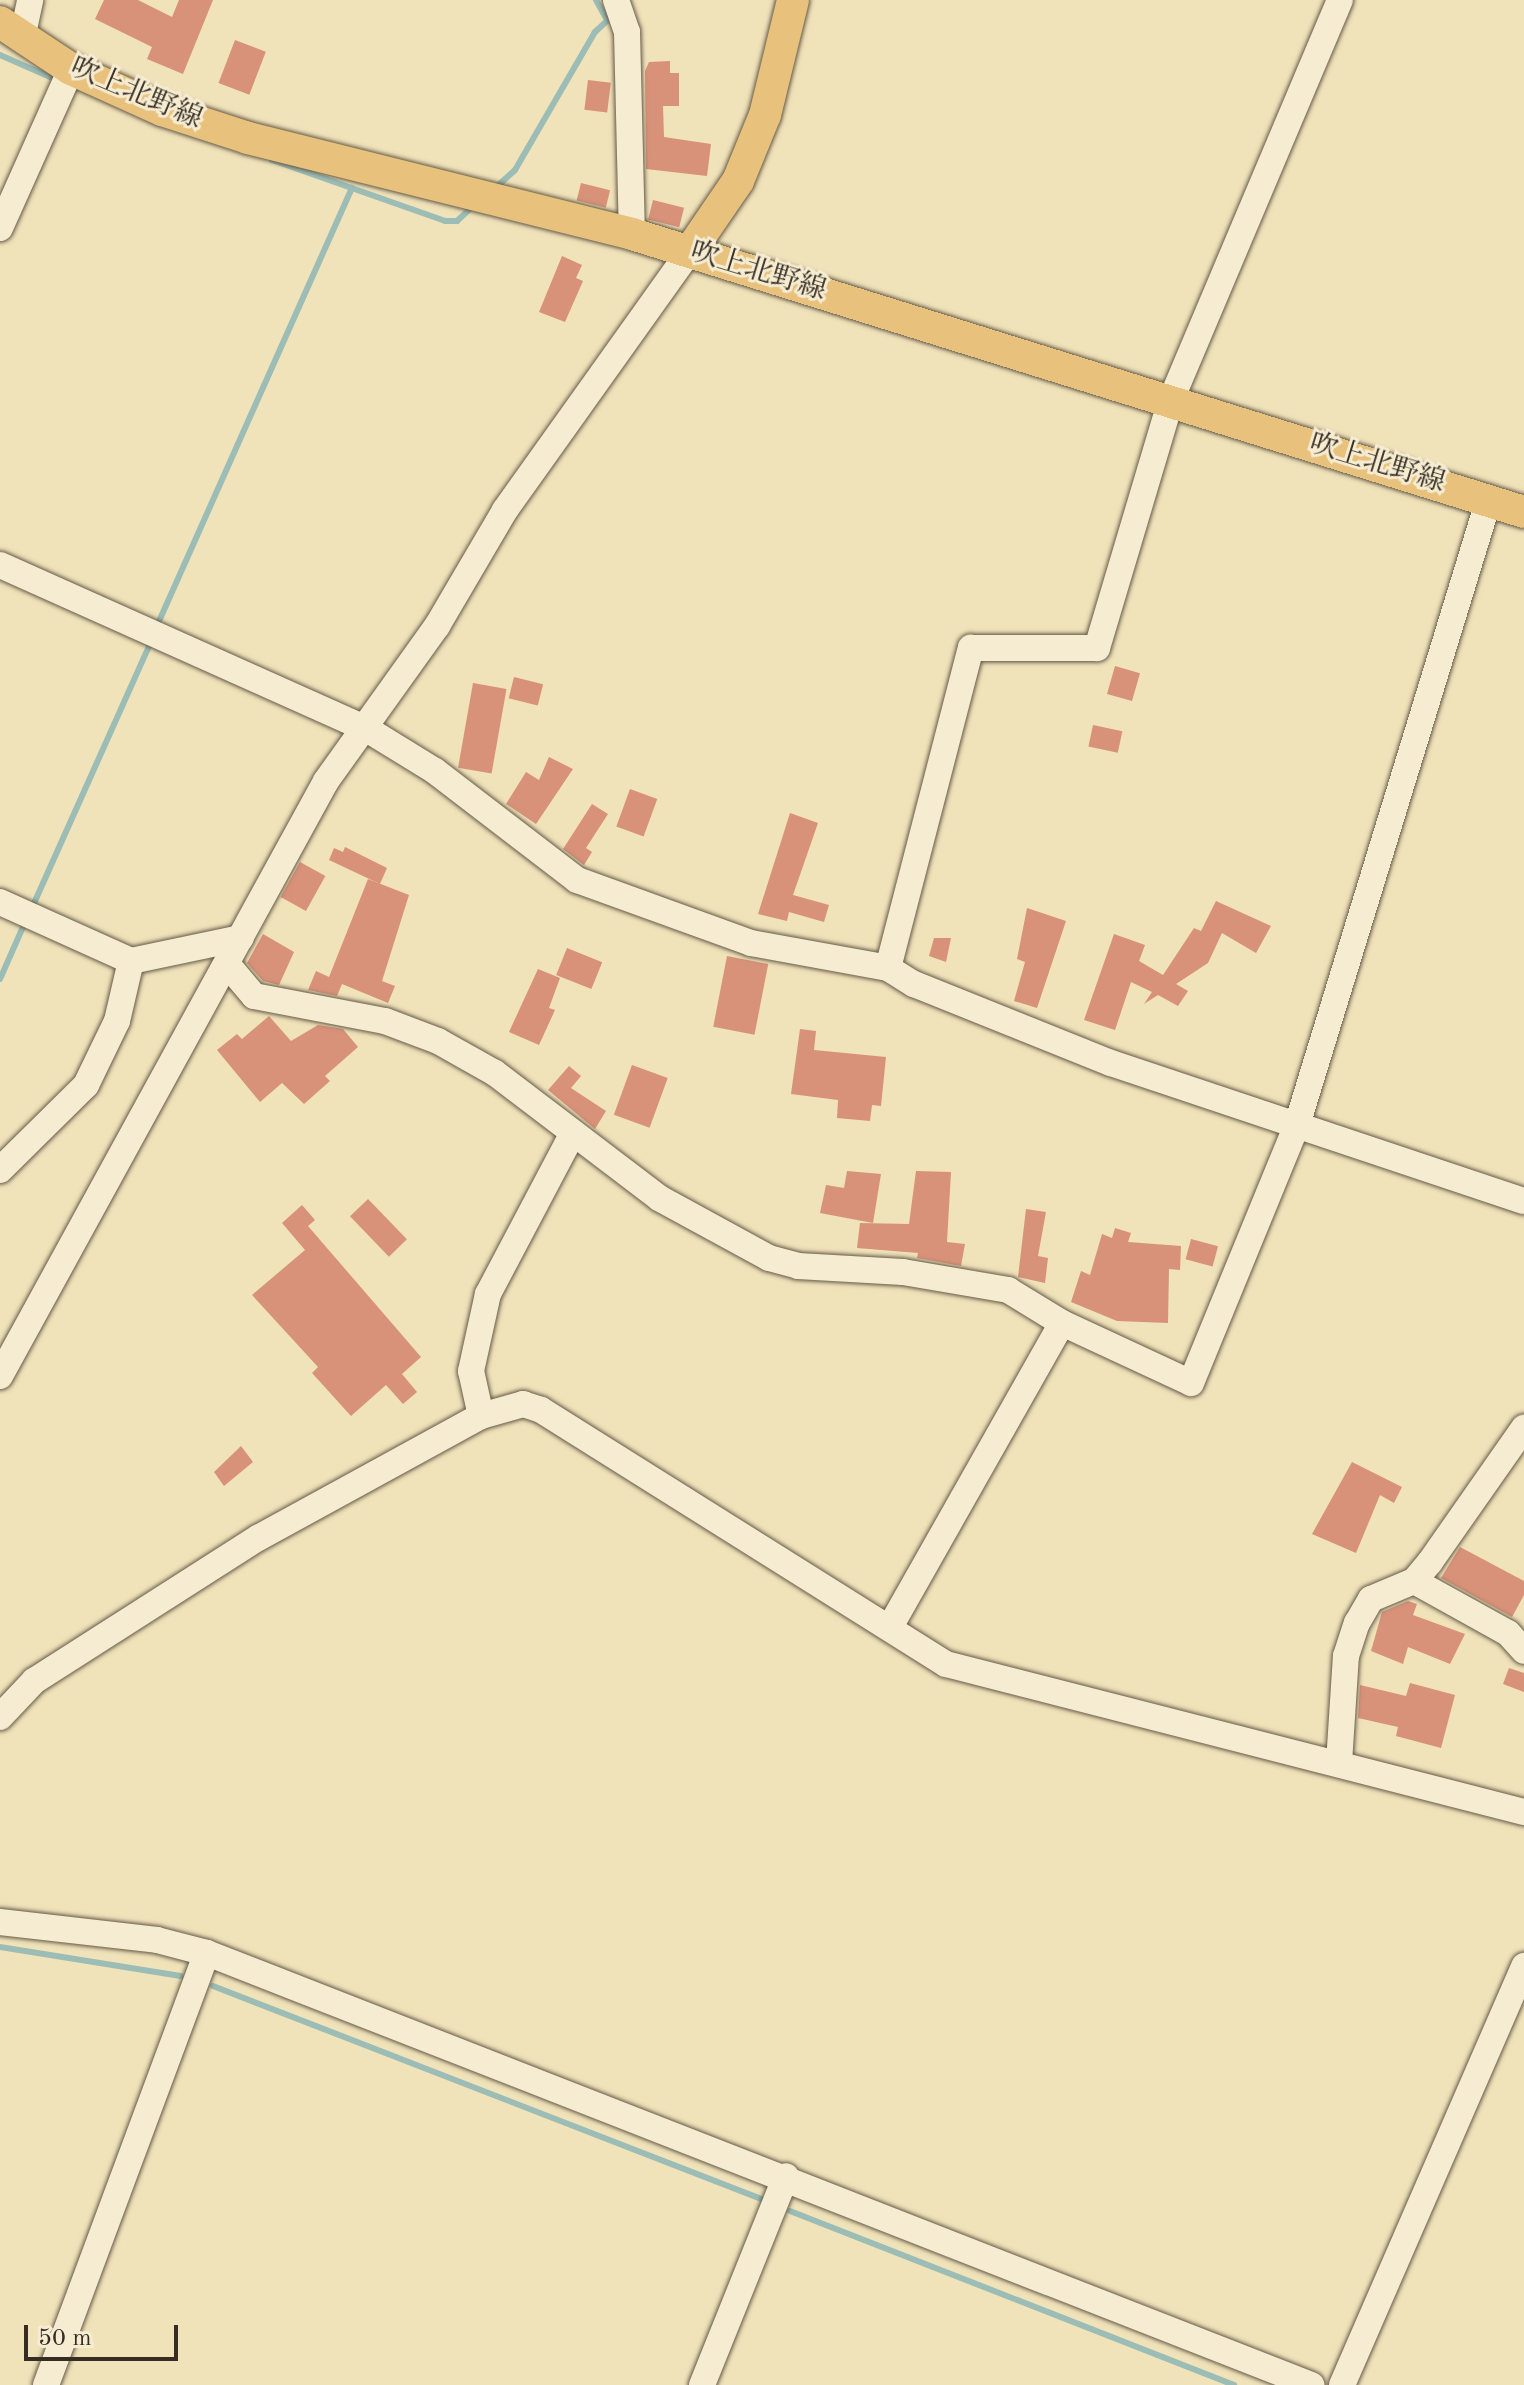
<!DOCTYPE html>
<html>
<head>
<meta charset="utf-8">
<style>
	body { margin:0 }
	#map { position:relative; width:1524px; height:2385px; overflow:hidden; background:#f0e2b9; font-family:"Old Standard TT","Noto Serif JP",serif }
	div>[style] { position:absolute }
	.stream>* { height:6px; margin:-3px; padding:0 3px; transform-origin:3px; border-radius:3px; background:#9bbdb6 }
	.building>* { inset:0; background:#d89279; transform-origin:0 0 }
	.roads { filter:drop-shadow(0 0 2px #645a48) drop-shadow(0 0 2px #645a48) }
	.minor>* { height:26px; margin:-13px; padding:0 13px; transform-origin:13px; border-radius:13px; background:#f5ecd2 }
	.major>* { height:32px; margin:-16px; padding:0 16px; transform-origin:16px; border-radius:16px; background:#e8c17c }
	span { translate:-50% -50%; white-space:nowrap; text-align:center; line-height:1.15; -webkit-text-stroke:6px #f5ecd2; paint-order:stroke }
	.street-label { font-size:28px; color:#362c23 }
	.scale { position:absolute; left:24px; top:2325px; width:154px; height:36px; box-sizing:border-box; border:4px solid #362c23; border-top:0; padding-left:10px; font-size:24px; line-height:28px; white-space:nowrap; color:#362c23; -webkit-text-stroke:6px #f5ecd2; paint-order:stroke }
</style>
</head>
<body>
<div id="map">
	<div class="stream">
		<i style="left:596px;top:0;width:23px;rotate:61deg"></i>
		<i style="left:0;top:55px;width:64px;rotate:23.8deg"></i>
		<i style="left:272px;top:160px;width:183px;rotate:19.4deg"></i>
		<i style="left:445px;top:221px;width:12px"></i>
		<i style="left:457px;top:221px;width:22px;rotate:-43deg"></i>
		<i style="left:494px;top:189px;width:28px;rotate:-42deg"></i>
		<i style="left:515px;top:170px;width:160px;rotate:-59.9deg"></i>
		<i style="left:595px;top:32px;width:25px;rotate:-43deg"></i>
		<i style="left:156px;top:628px;width:482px;rotate:-66deg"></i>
		<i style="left:31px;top:910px;width:297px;rotate:-65.9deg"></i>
		<i style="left:0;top:979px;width:64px;rotate:-66.2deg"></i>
		<i style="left:0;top:1947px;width:183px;rotate:9.1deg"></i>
		<i style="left:213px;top:1986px;width:596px;rotate:21.23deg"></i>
		<i style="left:790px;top:2211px;width:477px;rotate:21.4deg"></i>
	</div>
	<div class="building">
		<i style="clip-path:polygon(104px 0,138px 0,172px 17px,179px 0,213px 0,183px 74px,147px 59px,152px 47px,95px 19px)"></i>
		<i style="left:235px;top:40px;width:33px;height:46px;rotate:21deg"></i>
		<i style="clip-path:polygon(670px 61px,670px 73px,679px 73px,679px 106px,663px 106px,664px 137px,711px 144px,707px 176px,646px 169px,645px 71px,649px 62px)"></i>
		<i style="left:588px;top:80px;width:23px;height:30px;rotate:7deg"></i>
		<i style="left:581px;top:183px;width:30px;height:18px;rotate:14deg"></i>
		<i style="left:653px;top:200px;width:32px;height:20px;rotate:14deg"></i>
		<i style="clip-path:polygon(562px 256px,582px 265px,576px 278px,583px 281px,565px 322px,539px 312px)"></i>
		<i style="left:1115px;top:666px;width:26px;height:29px;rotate:16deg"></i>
		<i style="left:514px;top:677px;width:30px;height:22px;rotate:14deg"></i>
		<i style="left:473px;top:683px;width:34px;height:86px;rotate:10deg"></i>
		<i style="left:1093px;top:725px;width:30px;height:22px;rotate:12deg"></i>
		<i style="clip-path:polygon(549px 757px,573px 769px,536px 824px,506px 804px,526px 772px,539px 780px)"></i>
		<i style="left:630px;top:789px;width:29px;height:40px;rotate:20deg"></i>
		<i style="clip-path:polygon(592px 804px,608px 814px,586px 848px,592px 852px,584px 865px,563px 849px)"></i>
		<i style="clip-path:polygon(790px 813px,818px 823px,793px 895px,829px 905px,824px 922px,789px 912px,787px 921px,758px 914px)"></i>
		<i style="clip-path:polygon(345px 847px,387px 868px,380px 884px,329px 860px,334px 848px,343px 852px)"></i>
		<i style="left:300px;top:862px;width:29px;height:40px;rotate:29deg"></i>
		<i style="clip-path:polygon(368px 879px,409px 895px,382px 981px,395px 986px,388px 1003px,342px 984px,337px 996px,308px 990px,316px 971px,329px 977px)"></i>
		<i style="clip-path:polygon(1216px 901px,1271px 926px,1256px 953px,1222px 933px,1208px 963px,1176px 984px,1188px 991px,1178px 1006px,1158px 995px,1144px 1004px,1152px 992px,1131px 982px,1115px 1030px,1084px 1020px,1114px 934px,1145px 945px,1139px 961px,1163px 975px,1194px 928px,1201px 931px)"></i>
		<i style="clip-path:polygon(1027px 908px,1066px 921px,1037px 1008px,1014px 1001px,1025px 962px,1017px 959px)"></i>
		<i style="clip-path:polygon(263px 934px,294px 952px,279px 985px,263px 981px,247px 963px)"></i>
		<i style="clip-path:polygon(934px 938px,951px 938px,946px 962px,929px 956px)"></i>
		<i style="left:567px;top:948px;width:38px;height:29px;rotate:22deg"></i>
		<i style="left:727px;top:956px;width:42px;height:72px;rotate:11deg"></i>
		<i style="clip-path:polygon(538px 969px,560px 978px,549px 1008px,555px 1010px,539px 1045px,509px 1032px)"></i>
		<i style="clip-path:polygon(269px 1016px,291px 1041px,318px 1025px,343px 1029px,358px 1047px,325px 1076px,330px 1081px,304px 1104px,282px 1083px,260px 1102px,217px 1050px,237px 1034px,242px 1039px)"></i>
		<i style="clip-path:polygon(800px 1029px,816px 1031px,814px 1050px,886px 1057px,881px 1106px,872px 1105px,870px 1121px,837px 1118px,838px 1100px,791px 1094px)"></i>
		<i style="left:632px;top:1065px;width:38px;height:53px;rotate:20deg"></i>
		<i style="clip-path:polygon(569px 1066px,581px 1076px,571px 1088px,606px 1111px,595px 1129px,548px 1090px)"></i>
		<i style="clip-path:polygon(847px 1171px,881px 1174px,873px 1223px,820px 1213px,826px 1185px,844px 1188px)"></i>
		<i style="clip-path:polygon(916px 1171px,951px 1172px,947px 1242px,965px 1244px,961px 1266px,917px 1258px,918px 1253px,857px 1248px,860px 1223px,909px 1224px)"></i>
		<i style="left:368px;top:1199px;width:56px;height:25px;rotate:46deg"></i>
		<i style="clip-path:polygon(302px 1205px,315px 1220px,308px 1226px,421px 1357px,402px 1374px,417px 1392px,403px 1404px,386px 1385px,351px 1416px,312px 1373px,318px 1367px,252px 1295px,305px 1250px,282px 1223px)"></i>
		<i style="clip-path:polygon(1026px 1209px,1046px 1212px,1038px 1256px,1048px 1258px,1045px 1283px,1018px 1277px)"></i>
		<i style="clip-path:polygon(1115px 1228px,1131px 1233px,1128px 1242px,1181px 1246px,1180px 1270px,1169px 1269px,1168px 1323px,1117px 1321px,1071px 1302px,1081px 1271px,1090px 1275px,1102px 1234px,1112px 1238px)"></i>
		<i style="left:1191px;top:1239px;width:28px;height:21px;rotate:15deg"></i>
		<i style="clip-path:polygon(241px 1446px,253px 1462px,224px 1486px,214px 1472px)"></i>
		<i style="clip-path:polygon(1352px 1462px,1402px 1487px,1394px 1503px,1380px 1495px,1356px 1553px,1312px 1534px)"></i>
		<i style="clip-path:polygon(1460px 1547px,1524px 1581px,1524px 1595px,1512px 1617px,1441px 1578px)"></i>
		<i style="clip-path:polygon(1408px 1601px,1417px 1604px,1413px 1615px,1465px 1634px,1450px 1664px,1408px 1647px,1403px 1664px,1371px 1651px,1382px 1612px)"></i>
		<i style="clip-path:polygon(1509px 1668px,1524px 1673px,1524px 1692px,1503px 1684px)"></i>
		<i style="clip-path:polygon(1410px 1683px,1455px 1695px,1441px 1748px,1396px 1736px,1398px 1727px,1358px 1718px,1360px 1685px,1406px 1696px)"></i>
	</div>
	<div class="roads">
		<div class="minor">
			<i style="left:616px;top:0;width:34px;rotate:71deg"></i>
			<i style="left:627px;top:32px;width:202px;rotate:88.6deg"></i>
			<i style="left:23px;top:34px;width:35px;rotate:-78deg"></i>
			<i style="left:0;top:228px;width:174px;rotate:-65.9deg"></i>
			<i style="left:0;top:565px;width:400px;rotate:24.1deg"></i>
			<i style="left:365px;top:728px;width:82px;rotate:31.6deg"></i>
			<i style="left:435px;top:771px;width:179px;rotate:37.5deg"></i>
			<i style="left:577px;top:880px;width:185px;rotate:19.9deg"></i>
			<i style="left:751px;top:943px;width:139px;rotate:10.3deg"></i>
			<i style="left:888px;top:968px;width:31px;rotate:32deg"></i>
			<i style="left:914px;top:984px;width:212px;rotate:21.9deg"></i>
			<i style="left:1111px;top:1063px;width:435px;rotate:18.5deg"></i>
			<i style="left:0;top:902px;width:144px;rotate:24.2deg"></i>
			<i style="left:131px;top:961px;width:112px;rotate:-11.8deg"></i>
			<i style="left:227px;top:964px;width:42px;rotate:49.8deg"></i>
			<i style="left:254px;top:996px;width:133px;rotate:10.8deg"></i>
			<i style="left:385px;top:1021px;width:57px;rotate:20.7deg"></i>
			<i style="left:438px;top:1041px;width:65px;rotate:29.3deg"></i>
			<i style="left:495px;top:1073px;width:206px;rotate:37.3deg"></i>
			<i style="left:659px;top:1198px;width:125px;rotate:28.6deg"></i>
			<i style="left:769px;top:1258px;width:30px;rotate:15deg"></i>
			<i style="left:798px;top:1266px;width:105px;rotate:3.3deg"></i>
			<i style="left:903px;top:1272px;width:107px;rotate:9.7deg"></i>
			<i style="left:1008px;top:1290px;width:63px;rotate:31.4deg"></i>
			<i style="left:1062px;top:1323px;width:142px;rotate:24.9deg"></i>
			<i style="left:1191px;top:1383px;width:279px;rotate:-67.7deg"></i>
			<i style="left:1297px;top:1125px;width:655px;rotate:-72.95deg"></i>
			<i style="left:888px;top:968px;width:331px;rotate:-75.5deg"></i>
			<i style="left:971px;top:648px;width:126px"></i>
			<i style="left:1097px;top:648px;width:259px;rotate:-73.4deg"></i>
			<i style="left:1171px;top:400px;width:434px;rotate:-67.1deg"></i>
			<i style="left:0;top:1170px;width:121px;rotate:-44.7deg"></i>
			<i style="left:86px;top:1085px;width:71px;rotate:-64.2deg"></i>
			<i style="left:117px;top:1021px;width:62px;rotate:-76.9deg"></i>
			<i style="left:0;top:1376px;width:678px;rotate:-61.28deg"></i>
			<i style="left:326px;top:781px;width:191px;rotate:-54.4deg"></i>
			<i style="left:437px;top:626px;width:134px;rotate:-59.6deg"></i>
			<i style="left:505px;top:510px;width:318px;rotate:-54.5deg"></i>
			<i style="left:481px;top:1416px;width:46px;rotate:-102.5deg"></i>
			<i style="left:471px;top:1371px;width:79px;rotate:-77.6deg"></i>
			<i style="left:488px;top:1294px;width:182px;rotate:-62.2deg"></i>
			<i style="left:1414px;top:1581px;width:107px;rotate:29deg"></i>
			<i style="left:1508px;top:1633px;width:24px;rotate:48deg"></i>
			<i style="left:890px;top:1627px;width:349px;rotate:-60.5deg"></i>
			<i style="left:0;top:1717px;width:50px;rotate:-46.6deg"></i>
			<i style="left:34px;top:1681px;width:266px;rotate:-32.6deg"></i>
			<i style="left:258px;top:1538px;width:254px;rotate:-28.7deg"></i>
			<i style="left:481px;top:1416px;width:44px;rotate:-15.9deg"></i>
			<i style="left:523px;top:1404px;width:19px;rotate:18deg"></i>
			<i style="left:541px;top:1410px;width:478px;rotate:32.1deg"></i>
			<i style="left:946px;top:1664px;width:597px;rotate:14.36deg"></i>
			<i style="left:1339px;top:1763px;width:107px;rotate:-86.3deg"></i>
			<i style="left:1346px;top:1656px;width:35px;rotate:-72deg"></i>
			<i style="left:1357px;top:1623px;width:28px;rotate:-60deg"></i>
			<i style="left:1371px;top:1599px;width:47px;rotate:-22.7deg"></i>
			<i style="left:1414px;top:1581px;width:25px;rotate:-50deg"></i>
			<i style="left:1430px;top:1562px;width:164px;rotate:-55deg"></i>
			<i style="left:0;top:1922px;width:158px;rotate:6.5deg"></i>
			<i style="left:157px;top:1940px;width:52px;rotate:14.6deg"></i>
			<i style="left:207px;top:1953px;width:1186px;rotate:21.37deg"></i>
			<i style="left:46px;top:2385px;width:461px;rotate:-69.6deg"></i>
			<i style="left:702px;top:2385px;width:225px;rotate:-68.1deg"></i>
			<i style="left:1342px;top:2385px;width:457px;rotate:-66.5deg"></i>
		</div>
		<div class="major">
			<i style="left:0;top:22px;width:85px;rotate:33.5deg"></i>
			<i style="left:71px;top:69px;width:100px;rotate:24.3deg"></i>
			<i style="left:162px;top:110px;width:90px;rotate:18deg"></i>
			<i style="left:248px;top:138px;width:396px;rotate:14deg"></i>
			<i style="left:632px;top:234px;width:934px;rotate:17.31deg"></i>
			<i style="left:690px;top:251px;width:85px;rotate:-55.6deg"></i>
			<i style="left:738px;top:181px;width:71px;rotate:-67.8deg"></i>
			<i style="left:765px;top:115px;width:118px;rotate:-76.3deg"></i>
		</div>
	</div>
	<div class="street-label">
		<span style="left:136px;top:94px;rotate:23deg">吹上北野線</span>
		<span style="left:758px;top:272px;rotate:17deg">吹上北野線</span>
		<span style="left:1377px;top:464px;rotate:17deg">吹上北野線</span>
	</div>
	<div class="scale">50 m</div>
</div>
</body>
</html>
